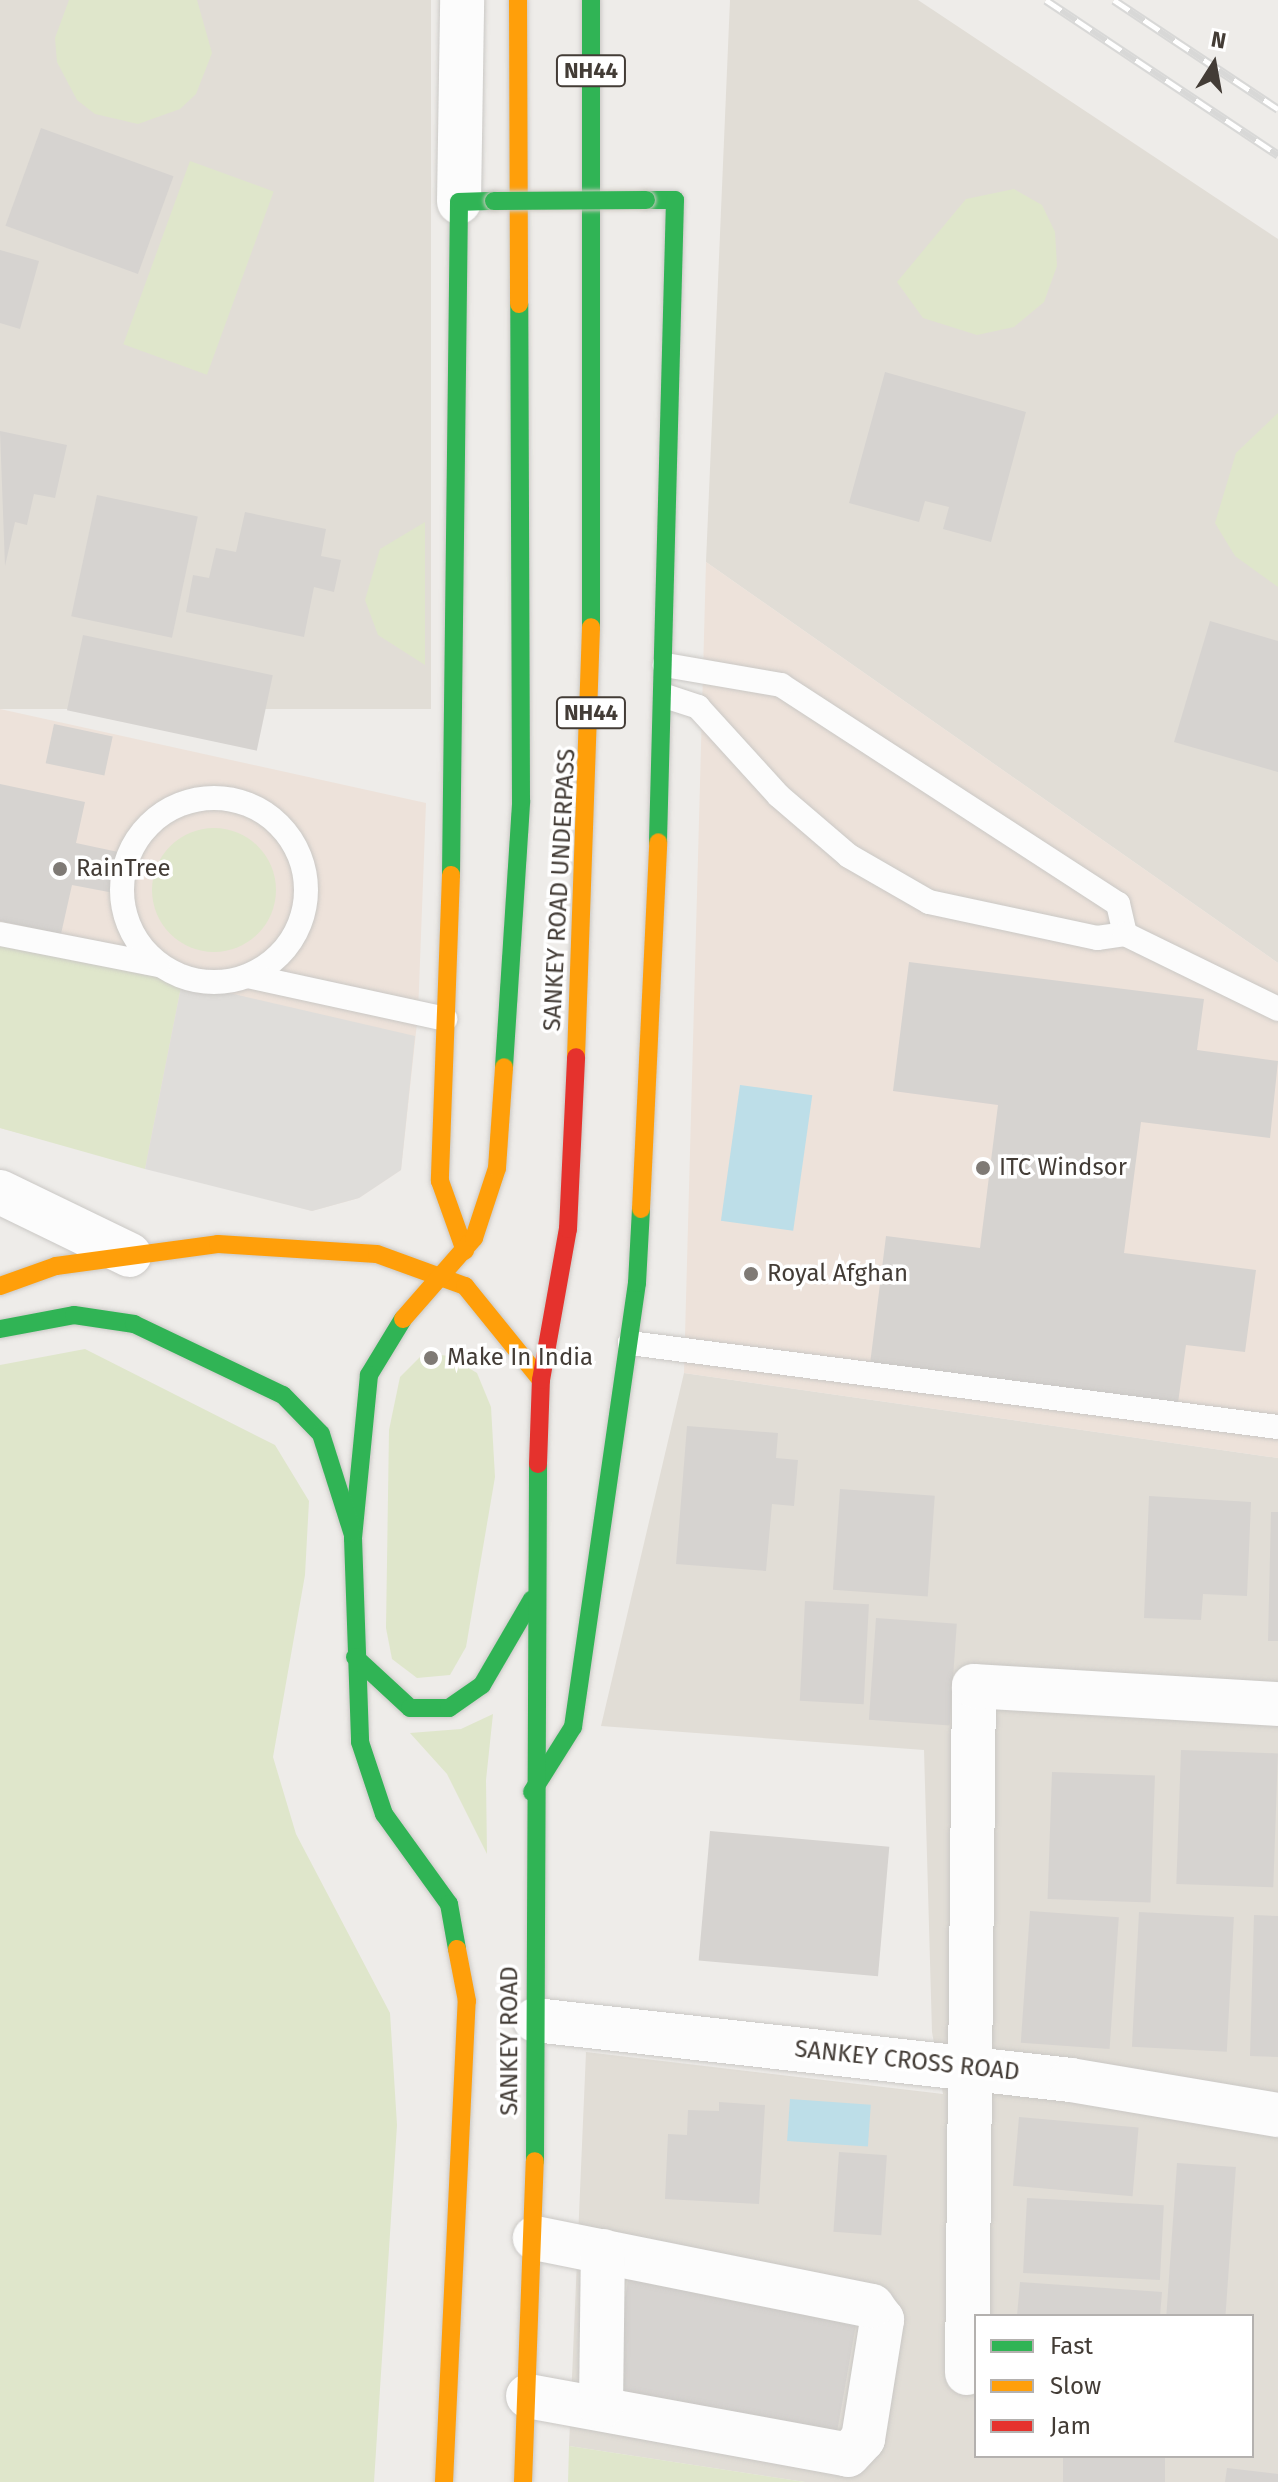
<!DOCTYPE html>
<html>
<head>
<meta charset="utf-8">
<style>
	body { margin:0 }
	#map { position:relative; width:1278px; height:2482px; overflow:hidden; background:#eeece9; font-family:"Fira Sans",sans-serif }
	div>[style] { position:absolute }
	.residential>* { inset:0; background:#e1ddd6; transform-origin:0 0 }
	.commercial>* { inset:0; background:#ede2da }
	.green>* { inset:0; background:#dfe6cb; transform-origin:0 0 }
	.round { border-radius:50% }
	.parking>* { inset:0; background:#dfddda }
	.water>* { inset:0; background:#bddee8; transform-origin:0 0 }
	.building>* { inset:0; background:#d6d3d0; transform-origin:0 0 }
	.roads { filter:drop-shadow(0 0 2px #cac8c5) drop-shadow(0 0 2px #cac8c5) }
	.lane>* { height:24px; margin:-12px; padding:0 12px; transform-origin:12px; border-radius:12px; background:#fcfcfc }
	.lane>.ring { margin:-12px; padding:0; box-sizing:content-box; background:none; border:24px solid #fcfcfc; border-radius:50% }
	.street>* { height:44px; margin:-22px; padding:0 22px; transform-origin:22px; border-radius:22px; background:#fcfcfc }
	.fast>* { height:18px; margin:-9px; padding:0 9px; transform-origin:9px; border-radius:9px; background:#30b455 }
	.slow>* { height:18px; margin:-9px; padding:0 9px; transform-origin:9px; border-radius:9px; background:#ff9f0a }
	.jam>* { height:18px; margin:-9px; padding:0 9px; transform-origin:9px; border-radius:9px; background:#e5322d }
	.rail>* { height:9px; margin-top:-4.5px; transform-origin:0; background:repeating-linear-gradient(90deg,#fff 0 18px,#d8d8d7 0 36px); box-sizing:border-box; border-block:2px solid #d8d8d7 }
	.bridges { filter:drop-shadow(0 0 2px #cec9c2) drop-shadow(0 0 2px #cec9c2) }
	.fast-bridge>* { height:18px; margin:-9px; padding:0 9px; transform-origin:9px; border-radius:9px; background:#30b455 }
	.dots>* { width:22px; height:22px; translate:-50% -50%; box-sizing:border-box; border:4px solid #fff; border-radius:50% }
	span { translate:-50% -50%; white-space:nowrap; text-align:center; line-height:1.15; -webkit-text-stroke:7px #fff; paint-order:stroke }
	.shield-label span { padding:2px 6px; background:#fff; border:2px solid; border-radius:6px; -webkit-text-stroke-width:0 }
	.shield-label { font-size:22px; color:#433c36; font-weight:700 }
	.poi-label { font-size:24px; color:#433c36 }
	.left { translate:0 -50%; text-align:left }
	.street-label { font-size:24px; color:#433c36 }
	.legend { position:absolute; left:974px; top:2314px; width:280px; height:144px; box-sizing:border-box; background:#fff; border:2px solid #b4b1af; margin:0; padding:10px 14px; list-style:none; font-size:24px; color:#433c36 }
	.legend li { display:flex; align-items:center; gap:16px; height:40px }
	.legend b { width:40px; border:2px solid #b4b1af }
	.north { position:absolute; left:1174px; top:24px; width:80px; height:80px; -webkit-text-stroke:6px #fff; paint-order:stroke; rotate:11deg; font-size:22px; font-weight:700; line-height:32px; text-align:center; color:#433c36 }
	.north::after { content:''; display:block; margin:auto; width:28px; height:36px; background:#433c36; clip-path:polygon(50% 0,100% 100%,50% 72%,0 100%) }
</style>
</head>
<body>
<div id="map">
	<div class="residential">
		<i style="left:0;top:0;width:431px;height:709px"></i>
		<i style="clip-path:polygon(730px 0,918px 0,1278px 239px,1278px 963px,706px 562px)"></i>
		<i style="clip-path:polygon(evenodd,684px 1373px,1278px 1458px,1278px 2482px,805px 2482px,569px 2446px,586px 2052px,943px 2094px,932px 2032px,924px 1750px,601px 1726px,684px 1373px,976px 2316px,1252px 2316px,1252px 2456px,976px 2456px,976px 2316px)"></i>
	</div>
	<div class="commercial">
		<i style="clip-path:polygon(706px 562px,1278px 963px,1278px 1458px,684px 1373px)"></i>
		<i style="clip-path:polygon(0 709px,426px 803px,418px 1014px,401px 1170px,359px 1198px,312px 1211px,0 1128px)"></i>
	</div>
	<div class="green">
		<i style="clip-path:polygon(69px 0,197px 0,212px 53px,196px 94px,180px 109px,138px 124px,95px 114px,77px 100px,57px 62px,55px 38px)"></i>
		<i style="left:190px;top:161px;width:89px;height:195px;rotate:20deg"></i>
		<i style="clip-path:polygon(1014px 189px,1042px 205px,1055px 232px,1057px 266px,1044px 302px,1014px 327px,977px 335px,923px 318px,897px 282px,966px 199px)"></i>
		<i style="clip-path:polygon(1278px 413px,1278px 587px,1235px 556px,1215px 523px,1236px 453px)"></i>
		<i style="clip-path:polygon(425px 522px,425px 665px,378px 635px,365px 600px,380px 549px)"></i>
		<i class="round" style="left:152px;top:828px;width:124px;height:124px"></i>
		<i style="clip-path:polygon(0 946px,182px 982px,145px 1169px,0 1128px)"></i>
		<i style="clip-path:polygon(85px 1349px,275px 1445px,309px 1501px,305px 1575px,273px 1757px,296px 1834px,390px 2013px,397px 2125px,374px 2482px,0 2482px,0 1365px)"></i>
		<i style="clip-path:polygon(424px 1353px,449px 1356px,477px 1373px,491px 1407px,495px 1477px,466px 1647px,450px 1675px,417px 1678px,392px 1659px,386px 1628px,389px 1430px,400px 1377px)"></i>
		<i style="clip-path:polygon(493px 1714px,486px 1780px,487px 1854px,447px 1774px,410px 1733px,461px 1729px)"></i>
		<i style="clip-path:polygon(569px 2446px,805px 2482px,568px 2482px)"></i>
	</div>
	<div class="parking">
		<i style="clip-path:polygon(182px 982px,415px 1036px,401px 1170px,359px 1198px,312px 1211px,145px 1169px)"></i>
	</div>
	<div class="water">
		<i style="left:740px;top:1085px;width:73px;height:137px;rotate:8deg"></i>
		<i style="left:790px;top:2099px;width:81px;height:42px;rotate:4deg"></i>
	</div>
	<div class="building">
		<i style="left:41px;top:128px;width:141px;height:104px;rotate:20deg"></i>
		<i style="clip-path:polygon(0 250px,39px 261px,20px 329px,0 323px)"></i>
		<i style="clip-path:polygon(885px 372px,1026px 412px,991px 542px,943px 529px,949px 507px,925px 501px,919px 522px,849px 503px)"></i>
		<i style="clip-path:polygon(0 431px,67px 445px,55px 498px,34px 494px,27px 525px,15px 522px,5px 566px)"></i>
		<i style="left:97px;top:495px;width:103px;height:124px;rotate:12deg"></i>
		<i style="clip-path:polygon(245px 512px,326px 529px,321px 556px,341px 560px,334px 592px,314px 587px,304px 637px,186px 612px,193px 575px,209px 578px,216px 548px,236px 552px)"></i>
		<i style="clip-path:polygon(1210px 621px,1278px 641px,1278px 772px,1174px 742px)"></i>
		<i style="left:83px;top:635px;width:194px;height:77px;rotate:12deg"></i>
		<i style="left:54px;top:724px;width:60px;height:40px;rotate:12deg"></i>
		<i style="clip-path:polygon(0 784px,85px 802px,76px 843px,123px 853px,114px 893px,72px 885px,61px 934px,0 921px)"></i>
		<i style="clip-path:polygon(909px 962px,1204px 999px,1197px 1050px,1278px 1061px,1270px 1138px,1141px 1122px,1124px 1253px,1256px 1270px,1245px 1352px,1186px 1345px,1178px 1403px,870px 1364px,886px 1236px,980px 1248px,998px 1105px,893px 1091px)"></i>
		<i style="clip-path:polygon(687px 1426px,778px 1433px,776px 1458px,798px 1460px,794px 1506px,772px 1504px,766px 1571px,676px 1564px)"></i>
		<i style="left:840px;top:1489px;width:95px;height:101px;rotate:4deg"></i>
		<i style="clip-path:polygon(1149px 1496px,1251px 1502px,1247px 1596px,1203px 1594px,1201px 1620px,1144px 1618px)"></i>
		<i style="clip-path:polygon(1271px 1512px,1278px 1512px,1278px 1641px,1268px 1641px)"></i>
		<i style="left:805px;top:1601px;width:64px;height:100px;rotate:3deg"></i>
		<i style="left:876px;top:1618px;width:81px;height:102px;rotate:4deg"></i>
		<i style="left:1181px;top:1750px;width:97px;height:134px;rotate:2deg"></i>
		<i style="left:1052px;top:1772px;width:103px;height:127px;rotate:2deg"></i>
		<i style="left:710px;top:1831px;width:180px;height:130px;rotate:5deg"></i>
		<i style="left:1030px;top:1911px;width:89px;height:132px;rotate:4deg"></i>
		<i style="left:1139px;top:1912px;width:95px;height:135px;rotate:3deg"></i>
		<i style="clip-path:polygon(1254px 1915px,1278px 1916px,1278px 2057px,1250px 2056px)"></i>
		<i style="clip-path:polygon(719px 2102px,765px 2105px,759px 2204px,665px 2199px,668px 2134px,687px 2135px,688px 2110px,719px 2111px)"></i>
		<i style="left:1019px;top:2117px;width:120px;height:69px;rotate:5deg"></i>
		<i style="left:839px;top:2152px;width:48px;height:80px;rotate:4deg"></i>
		<i style="left:1177px;top:2163px;width:59px;height:153px;rotate:4deg"></i>
		<i style="left:1027px;top:2198px;width:137px;height:75px;rotate:3deg"></i>
		<i style="left:630px;top:2270px;width:232px;height:122px;rotate:10deg"></i>
		<i style="clip-path:polygon(1020px 2282px,1162px 2292px,1160px 2316px,1017px 2316px)"></i>
		<i style="left:1063px;top:2456px;width:102px;height:26px"></i>
		<i style="clip-path:polygon(1227px 2468px,1278px 2474px,1278px 2482px,1225px 2482px)"></i>
	</div>
	<div class="roads">
		<div class="lane">
			<i style="left:665px;top:696px;width:35px;rotate:18deg"></i>
			<i style="left:698px;top:707px;width:120px;rotate:47.7deg"></i>
			<i style="left:779px;top:796px;width:92px;rotate:40.6deg"></i>
			<i style="left:849px;top:856px;width:92px;rotate:29.9deg"></i>
			<i style="left:929px;top:902px;width:172px;rotate:12.1deg"></i>
			<i style="left:1097px;top:938px;width:28px;rotate:-8deg"></i>
			<i style="left:1125px;top:934px;width:31px;rotate:-103deg"></i>
			<i style="left:1118px;top:904px;width:402px;rotate:-147deg"></i>
			<i style="left:781px;top:685px;width:118px;rotate:-170.2deg"></i>
			<i class="ring" style="left:122px;top:798px;width:160px;height:160px"></i>
			<i style="left:0;top:934px;width:161px;rotate:11.1deg"></i>
			<i style="left:1125px;top:934px;width:170px;rotate:26.1deg"></i>
			<i style="left:248px;top:976px;width:202px;rotate:12.3deg"></i>
			<i style="left:630px;top:1343px;width:653px;rotate:7.39deg"></i>
		</div>
		<div class="street">
			<i style="left:459px;top:202px;width:202px;rotate:-89.1deg"></i>
			<i style="left:0;top:1192px;width:144px;rotate:25.9deg"></i>
			<i style="left:535px;top:2020px;width:539px;rotate:6.39deg"></i>
			<i style="left:1071px;top:2080px;width:210px;rotate:9.6deg"></i>
			<i style="left:967px;top:2373px;width:687px;rotate:-89.42deg"></i>
			<i style="left:974px;top:1686px;width:305px;rotate:3.4deg"></i>
			<i style="left:528px;top:2396px;width:325px;rotate:10.4deg"></i>
			<i style="left:848px;top:2455px;width:22px;rotate:-47deg"></i>
			<i style="left:863px;top:2439px;width:121px;rotate:-80.9deg"></i>
			<i style="left:882px;top:2320px;width:17px;rotate:-126deg"></i>
			<i style="left:872px;top:2306px;width:344px;rotate:-168.6deg"></i>
			<i style="left:601px;top:2407px;width:156px;rotate:-89.3deg"></i>
		</div>
		<div class="fast">
			<i style="left:591px;top:0;width:627px;rotate:90deg"></i>
			<i style="left:646px;top:200px;width:29px"></i>
			<i style="left:675px;top:200px;width:642px;rotate:91.52deg"></i>
			<i style="left:451px;top:875px;width:673px;rotate:-89.32deg"></i>
			<i style="left:459px;top:202px;width:35px;rotate:-2deg"></i>
			<i style="left:504px;top:1067px;width:267px;rotate:-86.3deg"></i>
			<i style="left:521px;top:801px;width:497px;rotate:-90.2deg"></i>
			<i style="left:403px;top:1319px;width:66px;rotate:121.3deg"></i>
			<i style="left:369px;top:1375px;width:164px;rotate:95.6deg"></i>
			<i style="left:353px;top:1538px;width:204px;rotate:88deg"></i>
			<i style="left:360px;top:1742px;width:76px;rotate:71.6deg"></i>
			<i style="left:384px;top:1814px;width:111px;rotate:54.2deg"></i>
			<i style="left:449px;top:1904px;width:46px;rotate:79.9deg"></i>
			<i style="left:0;top:1329px;width:75px;rotate:-10.7deg"></i>
			<i style="left:74px;top:1315px;width:61px;rotate:8.5deg"></i>
			<i style="left:134px;top:1324px;width:165px;rotate:25.5deg"></i>
			<i style="left:283px;top:1395px;width:54px;rotate:45.7deg"></i>
			<i style="left:321px;top:1434px;width:103px;rotate:72.4deg"></i>
			<i style="left:355px;top:1657px;width:75px;rotate:42.8deg"></i>
			<i style="left:410px;top:1708px;width:39px"></i>
			<i style="left:449px;top:1708px;width:40px;rotate:-34.9deg"></i>
			<i style="left:482px;top:1685px;width:99px;rotate:-59.8deg"></i>
			<i style="left:532px;top:1792px;width:77px;rotate:-57.8deg"></i>
			<i style="left:573px;top:1727px;width:449px;rotate:-81.8deg"></i>
			<i style="left:637px;top:1283px;width:74px;rotate:-86.9deg"></i>
			<i style="left:535px;top:2161px;width:697px;rotate:-89.75deg"></i>
		</div>
		<div class="slow">
			<i style="left:518px;top:0;width:304px;rotate:89.8deg"></i>
			<i style="left:451px;top:875px;width:306px;rotate:92.1deg"></i>
			<i style="left:440px;top:1181px;width:74px;rotate:70.3deg"></i>
			<i style="left:576px;top:1057px;width:430px;rotate:-88deg"></i>
			<i style="left:641px;top:1209px;width:367px;rotate:-87.3deg"></i>
			<i style="left:0;top:1286px;width:59px;rotate:-19.7deg"></i>
			<i style="left:56px;top:1266px;width:163px;rotate:-7.7deg"></i>
			<i style="left:218px;top:1244px;width:159px;rotate:3.6deg"></i>
			<i style="left:377px;top:1254px;width:94px;rotate:20deg"></i>
			<i style="left:465px;top:1286px;width:121px;rotate:51deg"></i>
			<i style="left:403px;top:1319px;width:108px;rotate:-48.8deg"></i>
			<i style="left:474px;top:1238px;width:74px;rotate:-71.8deg"></i>
			<i style="left:497px;top:1168px;width:101px;rotate:-86deg"></i>
			<i style="left:444px;top:2482px;width:482px;rotate:-87.3deg"></i>
			<i style="left:467px;top:2001px;width:53px;rotate:-100.9deg"></i>
			<i style="left:523px;top:2482px;width:321px;rotate:-87.9deg"></i>
		</div>
		<div class="jam">
			<i style="left:538px;top:1464px;width:84px;rotate:-88deg"></i>
			<i style="left:541px;top:1380px;width:153px;rotate:-79.9deg"></i>
			<i style="left:568px;top:1229px;width:172px;rotate:-87.3deg"></i>
		</div>
	</div>
	<div class="rail">
		<i style="left:1046px;top:0;width:279px;rotate:33.7deg"></i>
		<i style="left:1114px;top:0;width:197px;rotate:33.6deg"></i>
	</div>
	<div class="bridges">
		<div class="fast-bridge">
			<i style="left:494px;top:201px;width:152px;rotate:-0.4deg"></i>
		</div>
	</div>
	<div class="dots">
		<i style="left:60px;top:869px;background:#7f7a75"></i>
		<i style="left:983px;top:1168px;background:#7f7a75"></i>
		<i style="left:751px;top:1274px;background:#7f7a75"></i>
		<i style="left:431px;top:1358px;background:#7f7a75"></i>
	</div>
	<div class="shield-label">
		<span style="left:591px;top:71px">NH44</span>
		<span style="left:591px;top:713px">NH44</span>
	</div>
	<div class="poi-label">
		<span class="left" style="left:76px;top:869px">RainTree</span>
		<span class="left" style="left:999px;top:1168px">ITC Windsor</span>
		<span class="left" style="left:767px;top:1274px">Royal Afghan</span>
		<span class="left" style="left:447px;top:1358px">Make In India</span>
	</div>
	<div class="street-label">
		<span style="left:560px;top:890px;rotate:-87deg">SANKEY ROAD UNDERPASS</span>
		<span style="left:510px;top:2041px;rotate:-90deg">SANKEY ROAD</span>
		<span style="left:907px;top:2061px;rotate:6deg">SANKEY CROSS ROAD</span>
	</div>
	<ul class="legend">
	<li><b style="height:10px;background:#30b455"></b>Fast</li>
	<li><b style="height:10px;background:#ff9f0a"></b>Slow</li>
	<li><b style="height:10px;background:#e5322d"></b>Jam</li>
	</ul>
	<div class="north">N</div>
</div>
</body>
</html>
